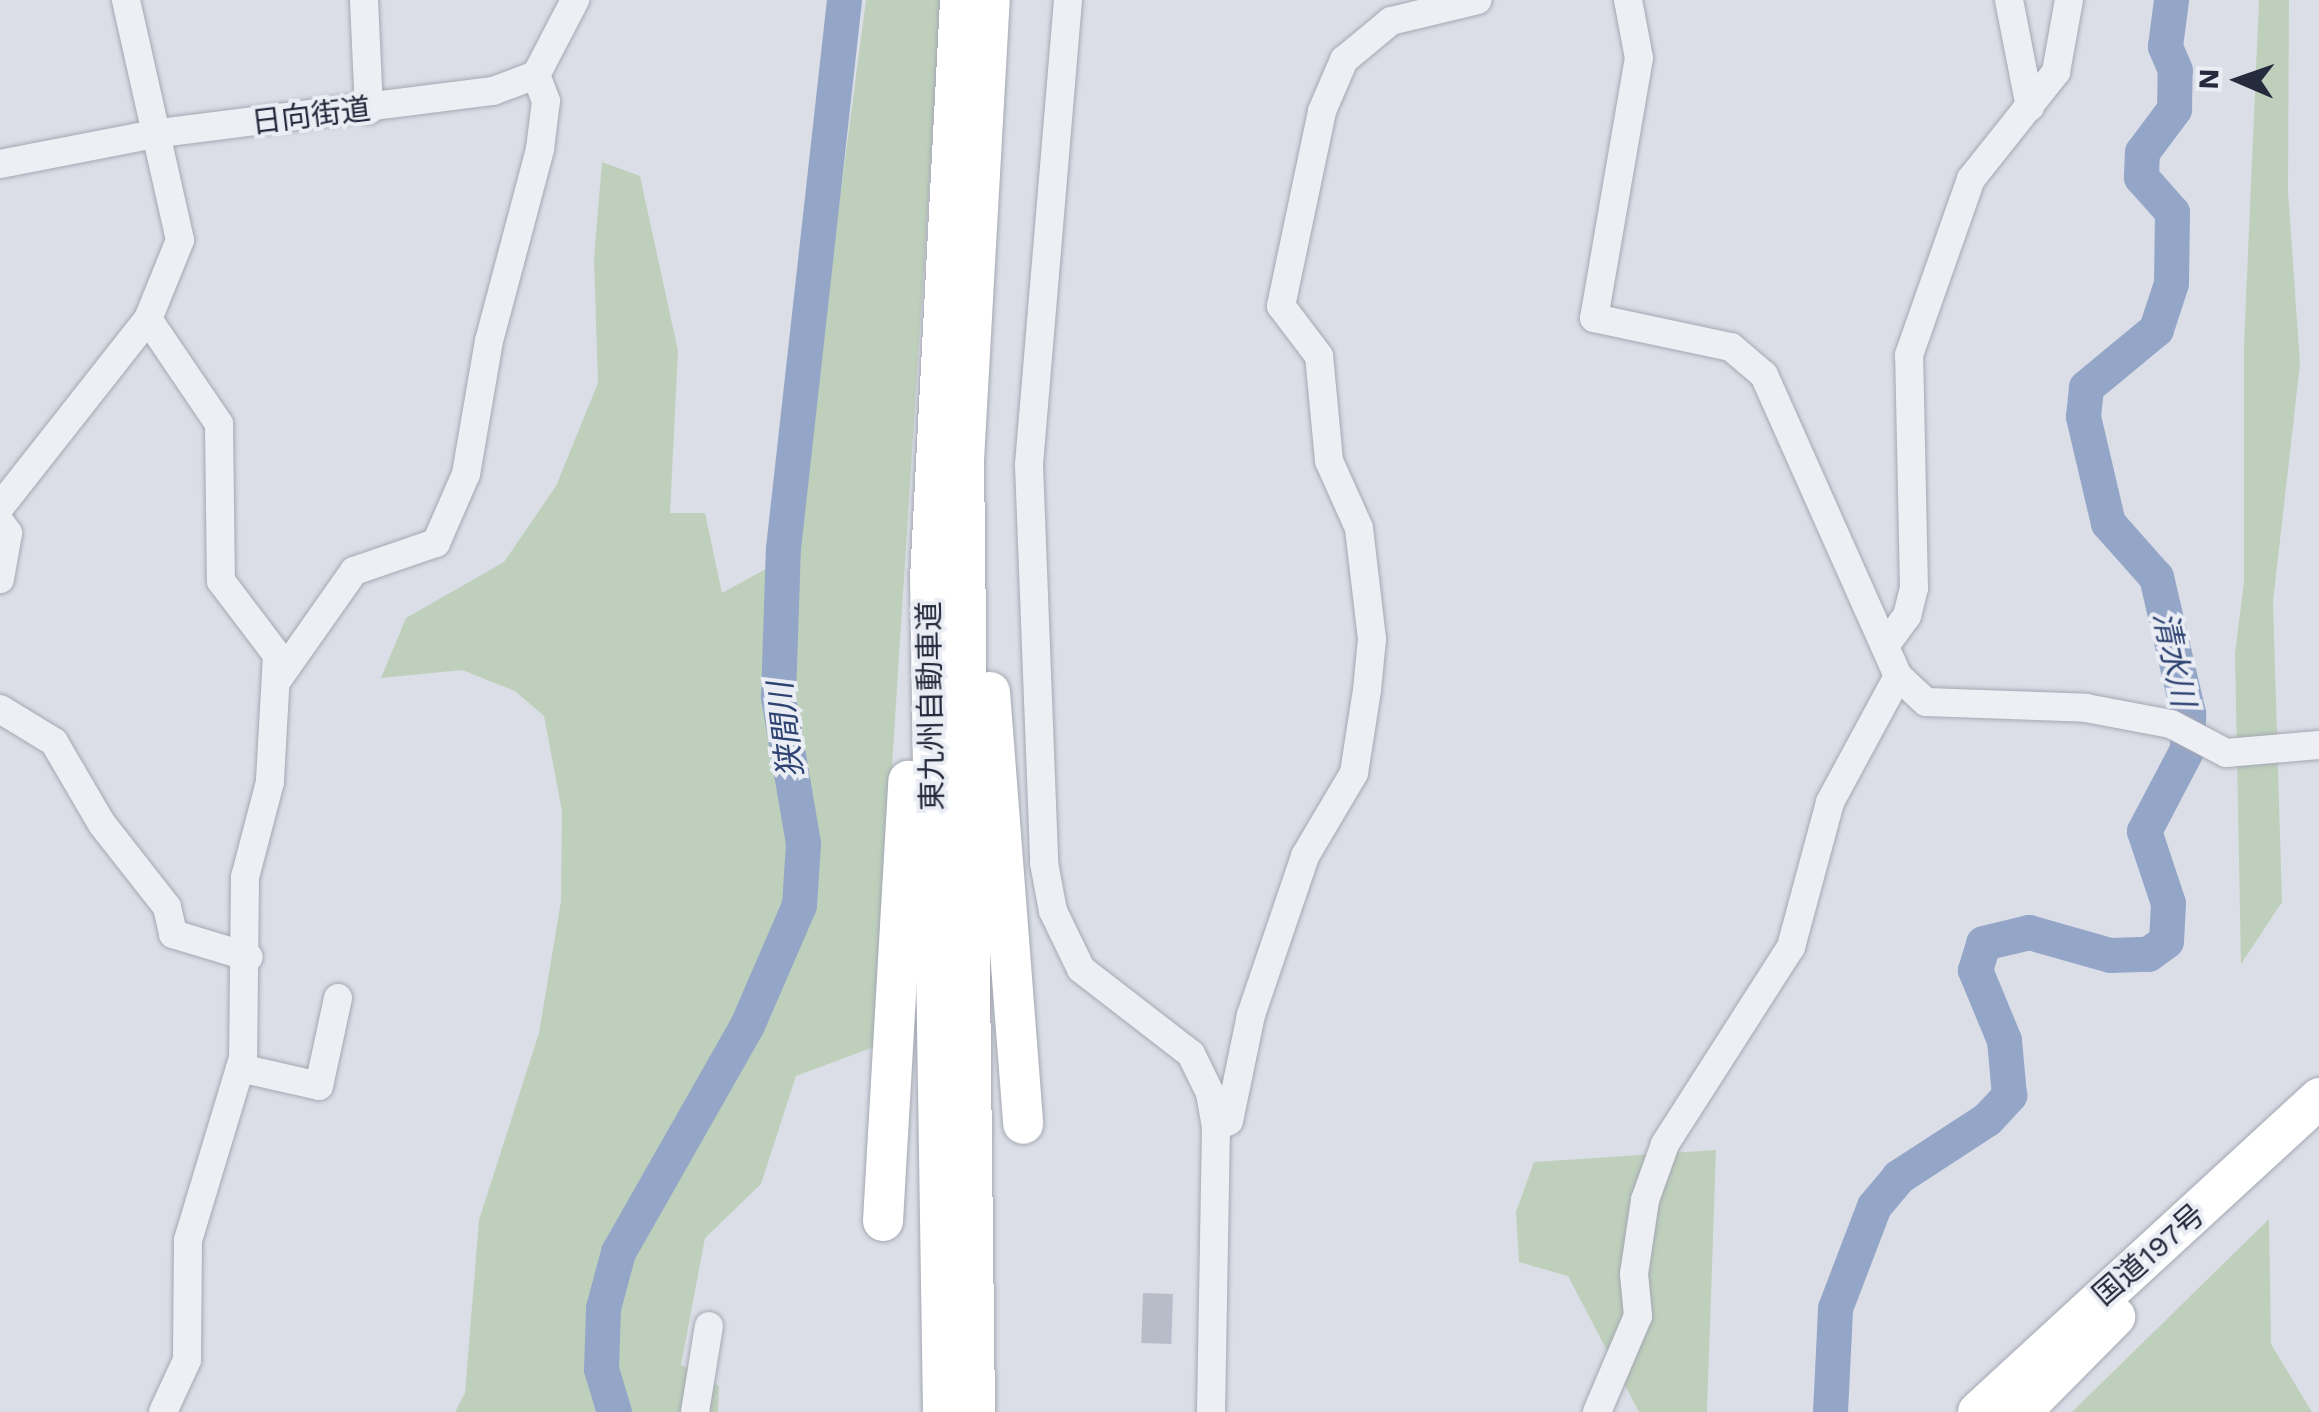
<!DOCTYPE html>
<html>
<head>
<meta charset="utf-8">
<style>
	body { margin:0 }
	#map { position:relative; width:2319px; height:1412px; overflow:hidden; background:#dbdee6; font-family:"Work Sans","Noto Sans JP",sans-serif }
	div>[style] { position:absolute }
	.green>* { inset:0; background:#bed0bc }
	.river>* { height:35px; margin:-17.5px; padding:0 17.5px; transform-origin:17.5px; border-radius:17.5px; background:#94a6c8 }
	.building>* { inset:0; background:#b8bcc9; transform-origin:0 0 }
	.roads { filter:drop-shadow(0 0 2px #a4a8b3) drop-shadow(0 0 2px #a4a8b3) }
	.minor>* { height:28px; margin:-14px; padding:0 14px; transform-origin:14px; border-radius:14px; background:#eeeff4 }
	.highway>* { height:40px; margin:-20px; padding:0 20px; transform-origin:20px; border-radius:20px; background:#fff }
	span { translate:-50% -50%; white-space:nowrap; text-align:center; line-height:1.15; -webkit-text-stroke:8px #eaedf4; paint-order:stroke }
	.street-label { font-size:30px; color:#252a3c }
	.water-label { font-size:32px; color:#2e4372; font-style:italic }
	.north { position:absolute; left:2189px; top:30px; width:100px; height:100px; -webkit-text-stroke:8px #eaedf4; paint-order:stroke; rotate:272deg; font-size:28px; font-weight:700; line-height:40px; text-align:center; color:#252a3c }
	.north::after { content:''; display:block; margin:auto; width:35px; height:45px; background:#252a3c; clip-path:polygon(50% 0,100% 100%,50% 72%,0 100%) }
</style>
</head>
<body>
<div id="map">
	<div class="green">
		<i style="clip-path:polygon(866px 0,941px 0,874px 1047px,796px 1076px,761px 1184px,705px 1238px,681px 1365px,719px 1386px,718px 1412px,455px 1412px,465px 1393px,479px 1220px,539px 1033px,561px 901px,562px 811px,544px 716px,515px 691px,462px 670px,381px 678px,406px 618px,504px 562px,556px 486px,598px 383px,594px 258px,602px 162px,640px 176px,678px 351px,670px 513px,705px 513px,722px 593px,793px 554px)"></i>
		<i style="clip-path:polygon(2259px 0,2289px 0,2288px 191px,2300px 364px,2273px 602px,2282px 902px,2241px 964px,2235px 653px,2244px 582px,2244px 344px)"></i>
		<i style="clip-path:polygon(1716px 1150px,1707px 1412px,1639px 1412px,1568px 1276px,1519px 1262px,1516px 1212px,1534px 1162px)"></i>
		<i style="clip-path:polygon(2269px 1219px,2271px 1344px,2312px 1412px,2072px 1412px)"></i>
	</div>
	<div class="river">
		<i style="left:614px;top:1412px;width:45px;rotate:-106.8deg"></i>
		<i style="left:601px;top:1369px;width:61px;rotate:-88.1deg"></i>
		<i style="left:603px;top:1308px;width:58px;rotate:-75deg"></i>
		<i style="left:618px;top:1252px;width:261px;rotate:-60.4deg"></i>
		<i style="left:747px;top:1025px;width:131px;rotate:-66.6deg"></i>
		<i style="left:799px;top:905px;width:62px;rotate:-86.3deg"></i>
		<i style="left:803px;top:843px;width:149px;rotate:-99.7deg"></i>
		<i style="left:778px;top:696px;width:148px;rotate:-88.1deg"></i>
		<i style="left:783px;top:548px;width:551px;rotate:-83.65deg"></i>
		<i style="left:1830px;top:1412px;width:104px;rotate:-87.2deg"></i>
		<i style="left:1835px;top:1308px;width:109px;rotate:-69.1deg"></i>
		<i style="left:1874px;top:1206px;width:38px;rotate:-50deg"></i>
		<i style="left:1898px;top:1177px;width:106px;rotate:-33.1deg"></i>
		<i style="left:1987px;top:1119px;width:33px;rotate:-47deg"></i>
		<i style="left:2009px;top:1095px;width:55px;rotate:-95.2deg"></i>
		<i style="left:2004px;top:1040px;width:76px;rotate:-112.5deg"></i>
		<i style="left:1975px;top:970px;width:28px;rotate:-73deg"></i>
		<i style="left:1983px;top:943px;width:47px;rotate:-13.4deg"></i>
		<i style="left:2029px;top:932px;width:84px;rotate:15.9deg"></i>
		<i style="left:2110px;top:955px;width:38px;rotate:-2deg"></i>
		<i style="left:2148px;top:954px;width:22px;rotate:-36deg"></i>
		<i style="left:2166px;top:941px;width:38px;rotate:-87deg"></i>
		<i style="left:2168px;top:903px;width:76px;rotate:-108.4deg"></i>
		<i style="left:2144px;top:831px;width:93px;rotate:-62.3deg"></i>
		<i style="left:2187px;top:749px;width:36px;rotate:-88deg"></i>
		<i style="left:2188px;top:713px;width:140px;rotate:-103.2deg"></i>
		<i style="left:2156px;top:577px;width:72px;rotate:-131.6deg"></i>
		<i style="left:2108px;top:523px;width:110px;rotate:-103.2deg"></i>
		<i style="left:2083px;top:416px;width:29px;rotate:-84deg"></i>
		<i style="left:2086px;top:387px;width:91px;rotate:-39.6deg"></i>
		<i style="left:2156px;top:329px;width:48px;rotate:-71.9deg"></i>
		<i style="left:2171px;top:283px;width:71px;rotate:-89.2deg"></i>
		<i style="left:2172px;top:212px;width:47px;rotate:-131.5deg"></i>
		<i style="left:2141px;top:177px;width:25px;rotate:-88deg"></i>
		<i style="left:2142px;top:152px;width:54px;rotate:-53.3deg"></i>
		<i style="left:2174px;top:109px;width:39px;rotate:-89deg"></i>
		<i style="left:2175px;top:70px;width:26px;rotate:-113deg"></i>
		<i style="left:2165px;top:46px;width:46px;rotate:-82.6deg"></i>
	</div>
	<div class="building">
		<i style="left:1143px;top:1293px;width:30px;height:50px;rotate:2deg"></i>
	</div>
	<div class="roads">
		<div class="minor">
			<i style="left:364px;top:0;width:110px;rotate:87.4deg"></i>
			<i style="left:1068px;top:0;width:467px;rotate:94.8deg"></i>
			<i style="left:1029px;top:465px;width:398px;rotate:87.8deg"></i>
			<i style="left:1044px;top:863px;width:49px;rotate:79.4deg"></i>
			<i style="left:1053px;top:911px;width:64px;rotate:64.2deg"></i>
			<i style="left:1081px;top:969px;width:139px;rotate:37.7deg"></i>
			<i style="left:1191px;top:1054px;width:43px;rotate:64deg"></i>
			<i style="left:1210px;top:1093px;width:35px;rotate:80deg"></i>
			<i style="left:1216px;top:1127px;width:285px;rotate:91deg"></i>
			<i style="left:1628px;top:0;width:59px;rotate:79.3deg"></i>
			<i style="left:1639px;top:58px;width:264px;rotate:99.8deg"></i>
			<i style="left:1594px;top:318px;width:140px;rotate:12deg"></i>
			<i style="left:1731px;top:347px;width:43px;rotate:40.3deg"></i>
			<i style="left:1764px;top:375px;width:329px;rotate:66deg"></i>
			<i style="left:1898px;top:676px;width:38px;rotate:43deg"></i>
			<i style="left:1926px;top:702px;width:160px;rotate:2.1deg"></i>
			<i style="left:2086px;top:708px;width:86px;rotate:10.7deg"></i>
			<i style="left:2171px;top:724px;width:62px;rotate:27.8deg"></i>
			<i style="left:2226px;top:753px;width:93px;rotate:-4.9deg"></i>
			<i style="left:2009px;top:0;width:109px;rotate:78.9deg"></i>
			<i style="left:0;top:164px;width:163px;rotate:-11deg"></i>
			<i style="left:160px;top:133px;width:336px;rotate:-7.2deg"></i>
			<i style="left:493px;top:91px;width:46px;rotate:-20.4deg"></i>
			<i style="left:536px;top:75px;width:85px;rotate:-62.5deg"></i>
			<i style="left:148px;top:319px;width:127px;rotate:55.9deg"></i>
			<i style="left:219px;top:424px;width:157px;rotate:89.3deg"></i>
			<i style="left:221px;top:581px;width:93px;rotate:52.9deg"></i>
			<i style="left:277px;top:655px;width:127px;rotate:93.2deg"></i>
			<i style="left:270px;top:782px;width:98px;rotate:104.7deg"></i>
			<i style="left:245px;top:877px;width:181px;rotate:90.6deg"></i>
			<i style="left:243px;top:1058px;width:190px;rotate:106.8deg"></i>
			<i style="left:188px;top:1240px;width:120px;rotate:90.5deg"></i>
			<i style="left:187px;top:1360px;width:57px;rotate:114.8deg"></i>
			<i style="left:0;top:507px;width:239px;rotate:-51.8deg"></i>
			<i style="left:148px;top:319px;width:85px;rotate:-67.9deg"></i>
			<i style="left:180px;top:240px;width:246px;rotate:-102.7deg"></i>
			<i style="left:0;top:522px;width:14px;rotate:54deg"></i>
			<i style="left:8px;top:533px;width:47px;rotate:99.9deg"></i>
			<i style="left:1885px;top:646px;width:37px;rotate:-54deg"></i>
			<i style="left:1907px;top:616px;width:29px;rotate:-76deg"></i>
			<i style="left:1914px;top:588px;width:233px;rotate:-91.2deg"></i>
			<i style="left:1909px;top:355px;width:187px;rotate:-70.6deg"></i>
			<i style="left:1971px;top:179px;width:137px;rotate:-51.5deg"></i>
			<i style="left:2056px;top:72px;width:73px;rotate:-79.8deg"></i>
			<i style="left:276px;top:682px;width:136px;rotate:-54.9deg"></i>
			<i style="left:354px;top:571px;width:87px;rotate:-18.9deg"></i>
			<i style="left:436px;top:543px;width:75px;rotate:-66.5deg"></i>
			<i style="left:466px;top:474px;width:135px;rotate:-80.2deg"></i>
			<i style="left:489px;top:341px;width:199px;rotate:-75.1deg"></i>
			<i style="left:540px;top:149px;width:48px;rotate:-82.9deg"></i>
			<i style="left:546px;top:101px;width:28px;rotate:-111deg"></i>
			<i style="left:0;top:709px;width:63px;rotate:31.4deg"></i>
			<i style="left:54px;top:742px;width:95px;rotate:59.7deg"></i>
			<i style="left:102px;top:824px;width:105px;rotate:51.9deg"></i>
			<i style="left:167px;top:907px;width:28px;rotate:77deg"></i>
			<i style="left:173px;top:934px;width:79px;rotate:16.8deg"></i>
			<i style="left:240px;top:1068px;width:81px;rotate:12.8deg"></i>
			<i style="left:319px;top:1086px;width:90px;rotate:-77.8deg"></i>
			<i style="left:1216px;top:1127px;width:14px;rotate:-25deg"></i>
			<i style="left:1229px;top:1121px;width:108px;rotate:-78.3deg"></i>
			<i style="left:1251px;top:1015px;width:168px;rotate:-71.2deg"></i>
			<i style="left:1305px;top:856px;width:96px;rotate:-59.4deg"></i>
			<i style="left:1354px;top:773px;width:84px;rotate:-81.1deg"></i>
			<i style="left:1367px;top:690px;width:51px;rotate:-84.4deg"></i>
			<i style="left:1372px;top:639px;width:112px;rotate:-96.7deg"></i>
			<i style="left:1359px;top:528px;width:73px;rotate:-114.1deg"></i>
			<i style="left:1329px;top:461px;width:105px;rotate:-95.4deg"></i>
			<i style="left:1319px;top:356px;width:63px;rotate:-127.2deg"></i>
			<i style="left:1281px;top:306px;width:199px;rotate:-78.1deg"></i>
			<i style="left:1322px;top:111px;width:56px;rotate:-66.7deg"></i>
			<i style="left:1344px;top:60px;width:61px;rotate:-39.7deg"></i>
			<i style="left:1391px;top:21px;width:89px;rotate:-13.6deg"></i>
			<i style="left:695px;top:1412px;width:87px;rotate:-80.8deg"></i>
			<i style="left:1597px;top:1412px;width:104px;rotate:-66.9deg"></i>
			<i style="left:1638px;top:1316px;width:42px;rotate:-95.4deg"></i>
			<i style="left:1634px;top:1274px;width:75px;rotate:-81.5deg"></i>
			<i style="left:1645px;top:1200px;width:59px;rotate:-70.3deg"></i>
			<i style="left:1665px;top:1144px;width:234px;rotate:-57.4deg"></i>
			<i style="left:1791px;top:947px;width:150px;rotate:-74.9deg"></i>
			<i style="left:1830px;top:802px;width:143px;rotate:-61.6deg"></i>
		</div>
		<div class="highway">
			<i style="left:990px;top:692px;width:433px;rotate:85.6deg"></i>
			<i style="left:883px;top:1221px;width:441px;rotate:-86.7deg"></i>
			<i style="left:943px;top:1412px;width:833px;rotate:-90.89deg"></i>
			<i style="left:930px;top:579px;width:580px;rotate:-87.03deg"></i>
			<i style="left:975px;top:1412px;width:952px;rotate:-90.66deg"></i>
			<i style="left:964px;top:460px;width:461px;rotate:-86.8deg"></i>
			<i style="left:1978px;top:1412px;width:464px;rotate:-42.6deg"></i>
			<i style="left:2021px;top:1412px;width:134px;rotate:-45.3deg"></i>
		</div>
	</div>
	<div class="street-label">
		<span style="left:311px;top:116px;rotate:-7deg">日向街道</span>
		<span style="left:931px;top:706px;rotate:-91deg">東九州自動車道</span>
		<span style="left:2149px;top:1255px;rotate:-41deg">国道197号</span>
	</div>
	<div class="water-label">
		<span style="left:2174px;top:659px;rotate:78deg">清水川</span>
		<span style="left:786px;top:730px;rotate:-97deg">狭間川</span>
	</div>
	<div class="north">N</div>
</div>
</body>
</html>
